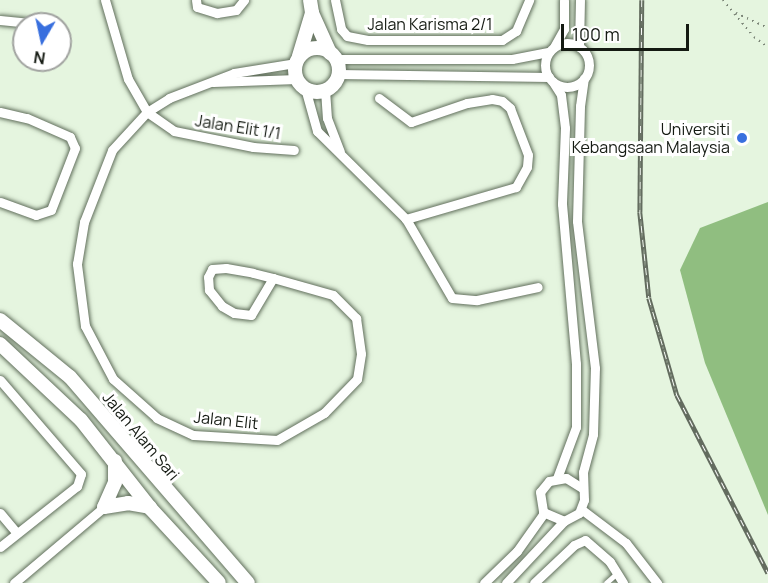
<!DOCTYPE html>
<html>
<head>
<meta charset="utf-8">
<style>
	body { margin:0 }
	#map { position:relative; width:768px; height:583px; overflow:hidden; background:#e5f5df; font-family:Manrope,sans-serif }
	div>[style] { position:absolute }
	.forest>* { inset:0; background:#90be80 }
	.path>* { height:1.5px; margin-top:-0.75px; transform-origin:0; background:repeating-linear-gradient(90deg,#7b8577 0 1.5px,transparent 0 6px) }
	.roads { filter:drop-shadow(0 0 2px #616f5c) drop-shadow(0 0 2px #616f5c) }
	.lane>* { height:4.5px; margin:-2.25px; padding:0 2.25px; transform-origin:2.25px; border-radius:2.25px; background:#fff }
	.street>* { height:9px; margin:-4.5px; padding:0 4.5px; transform-origin:4.5px; border-radius:4.5px; background:#fff }
	.street>.ring { margin:-4.5px; padding:0; box-sizing:content-box; background:none; border:9px solid #fff; border-radius:50% }
	.secondary>* { height:14px; margin:-7px; padding:0 7px; transform-origin:7px; border-radius:7px; background:#fff }
	.secondary>.ring { margin:-7px; padding:0; box-sizing:content-box; background:none; border:14px solid #fff; border-radius:50% }
	.rail>* { height:4.5px; margin-top:-2.25px; transform-origin:0; background:repeating-linear-gradient(90deg,#fff 0 7px,#636c5f 0 14px); box-sizing:border-box; border-block:2px solid #636c5f }
	.dots>* { width:16px; height:16px; translate:-50% -50%; box-sizing:border-box; border:3px solid #fff; border-radius:50% }
	span { translate:-50% -50%; white-space:nowrap; text-align:center; line-height:1.15; -webkit-text-stroke:6px #fff; paint-order:stroke }
	.street-label { font-size:16px; color:#141a12 }
	.poi-label { font-size:16px; color:#141a12 }
	.right { translate:-100% -50%; text-align:right }
	.north { position:absolute; left:12px; top:12px; width:60px; height:60px; box-sizing:border-box; background:#fff; border:2px solid #a1a3a0; border-radius:50%; rotate:189deg; font-size:16px; font-weight:700; line-height:24px; text-align:center; color:#141a12 }
	.north::after { content:''; display:block; margin:auto; width:21px; height:27px; background:#386fde; clip-path:polygon(50% 0,100% 100%,50% 72%,0 100%) }
	.scale { position:absolute; left:561px; top:24px; width:128px; height:27px; box-sizing:border-box; border:3px solid #141a12; border-top:0; padding-left:8px; font-size:18px; line-height:21px; white-space:nowrap; color:#141a12; -webkit-text-stroke:4px #fff; paint-order:stroke }
</style>
</head>
<body>
<div id="map">
	<div class="forest">
		<i style="clip-path:polygon(768px 202px,768px 515px,705px 363px,680px 270px,700px 228px)"></i>
	</div>
	<div class="path">
		<i style="left:723px;top:0;width:48px;rotate:50deg"></i>
		<i style="left:754px;top:37px;width:17px;rotate:36deg"></i>
		<i style="left:736px;top:13px;width:35px;rotate:25deg"></i>
	</div>
	<div class="roads">
		<div class="lane">
			<i style="left:606px;top:583px;width:15px;rotate:-42deg"></i>
		</div>
		<div class="street">
			<i style="left:105px;top:0;width:82px;rotate:73.8deg"></i>
			<i style="left:128px;top:79px;width:38px;rotate:60deg"></i>
			<i style="left:147px;top:112px;width:33px;rotate:35deg"></i>
			<i style="left:174px;top:131px;width:81px;rotate:11.4deg"></i>
			<i style="left:253px;top:147px;width:41px;rotate:4.2deg"></i>
			<i style="left:196px;top:0;width:7px;rotate:82deg"></i>
			<i style="left:197px;top:7px;width:21px;rotate:17deg"></i>
			<i style="left:217px;top:13px;width:19px;rotate:-9deg"></i>
			<i style="left:236px;top:10px;width:13px;rotate:-51deg"></i>
			<i style="left:335px;top:0;width:30px;rotate:78deg"></i>
			<i style="left:341px;top:29px;width:9px;rotate:49deg"></i>
			<i style="left:347px;top:36px;width:21px;rotate:11deg"></i>
			<i style="left:368px;top:40px;width:134px"></i>
			<i style="left:502px;top:40px;width:17px;rotate:-33deg"></i>
			<i style="left:516px;top:31px;width:34px;rotate:-67deg"></i>
			<i style="left:0;top:20px;width:40px;rotate:5.7deg"></i>
			<i class="ring" style="left:545px;top:43px;width:35px;height:35px"></i>
			<i style="left:554px;top:47px;width:21px;rotate:-61deg"></i>
			<i style="left:564px;top:29px;width:29px;rotate:-90deg"></i>
			<i style="left:579px;top:47px;width:47px;rotate:-88.8deg"></i>
			<i style="left:335px;top:59px;width:177px"></i>
			<i style="left:512px;top:59px;width:38px;rotate:-11deg"></i>
			<i style="left:338px;top:74px;width:211px;rotate:0.8deg"></i>
			<i style="left:213px;top:82px;width:84px;rotate:-2deg"></i>
			<i style="left:553px;top:82px;width:15px;rotate:58deg"></i>
			<i style="left:561px;top:95px;width:33px;rotate:83deg"></i>
			<i style="left:565px;top:128px;width:76px;rotate:92.3deg"></i>
			<i style="left:562px;top:204px;width:161px;rotate:85deg"></i>
			<i style="left:576px;top:364px;width:63px;rotate:90deg"></i>
			<i style="left:576px;top:427px;width:54px;rotate:110.4deg"></i>
			<i style="left:305px;top:88px;width:45px;rotate:74.4deg"></i>
			<i style="left:317px;top:131px;width:125px;rotate:44.7deg"></i>
			<i style="left:406px;top:219px;width:91px;rotate:59.8deg"></i>
			<i style="left:452px;top:298px;width:25px;rotate:5deg"></i>
			<i style="left:477px;top:300px;width:62px;rotate:-12deg"></i>
			<i style="left:325px;top:90px;width:28px;rotate:86deg"></i>
			<i style="left:327px;top:118px;width:36px;rotate:69deg"></i>
			<i style="left:379px;top:98px;width:40px;rotate:37deg"></i>
			<i style="left:411px;top:122px;width:59px;rotate:-18.7deg"></i>
			<i style="left:467px;top:103px;width:25px;rotate:-9deg"></i>
			<i style="left:492px;top:99px;width:10px;rotate:11deg"></i>
			<i style="left:502px;top:101px;width:11px;rotate:41deg"></i>
			<i style="left:510px;top:108px;width:50px;rotate:69deg"></i>
			<i style="left:528px;top:155px;width:12px;rotate:95deg"></i>
			<i style="left:527px;top:167px;width:23px;rotate:119deg"></i>
			<i style="left:516px;top:187px;width:115px;rotate:163.8deg"></i>
			<i style="left:0;top:112px;width:28px;rotate:13deg"></i>
			<i style="left:27px;top:118px;width:47px;rotate:23.8deg"></i>
			<i style="left:70px;top:137px;width:12px;rotate:66deg"></i>
			<i style="left:75px;top:148px;width:66px;rotate:111.2deg"></i>
			<i style="left:51px;top:210px;width:16px;rotate:162deg"></i>
			<i style="left:36px;top:215px;width:38px;rotate:-160deg"></i>
			<i style="left:273px;top:278px;width:43px;rotate:120.7deg"></i>
			<i style="left:251px;top:315px;width:17px;rotate:-173deg"></i>
			<i style="left:234px;top:313px;width:14px;rotate:-150deg"></i>
			<i style="left:222px;top:306px;width:21px;rotate:-129deg"></i>
			<i style="left:209px;top:290px;width:13px;rotate:-94deg"></i>
			<i style="left:208px;top:277px;width:9px;rotate:-63deg"></i>
			<i style="left:212px;top:269px;width:14px;rotate:-4deg"></i>
			<i style="left:226px;top:268px;width:27px;rotate:10deg"></i>
			<i style="left:253px;top:273px;width:21px;rotate:14deg"></i>
			<i style="left:273px;top:278px;width:62px;rotate:15.8deg"></i>
			<i style="left:333px;top:295px;width:33px;rotate:45deg"></i>
			<i style="left:356px;top:318px;width:36px;rotate:82deg"></i>
			<i style="left:361px;top:354px;width:25px;rotate:99deg"></i>
			<i style="left:357px;top:379px;width:47px;rotate:134.1deg"></i>
			<i style="left:324px;top:413px;width:54px;rotate:150.1deg"></i>
			<i style="left:277px;top:440px;width:84px;rotate:-176.6deg"></i>
			<i style="left:193px;top:435px;width:40px;rotate:-155deg"></i>
			<i style="left:157px;top:418px;width:59px;rotate:-138.4deg"></i>
			<i style="left:113px;top:379px;width:60px;rotate:-117.8deg"></i>
			<i style="left:85px;top:326px;width:63px;rotate:-97.4deg"></i>
			<i style="left:77px;top:264px;width:43px;rotate:-80.5deg"></i>
			<i style="left:84px;top:222px;width:77px;rotate:-68.7deg"></i>
			<i style="left:112px;top:150px;width:52px;rotate:-47.4deg"></i>
			<i style="left:147px;top:112px;width:26px;rotate:-32deg"></i>
			<i style="left:169px;top:98px;width:70px;rotate:-21deg"></i>
			<i style="left:234px;top:73px;width:63px;rotate:-9.2deg"></i>
			<i style="left:0;top:380px;width:124px;rotate:49.2deg"></i>
			<i style="left:81px;top:474px;width:13px;rotate:108deg"></i>
			<i style="left:77px;top:486px;width:98px;rotate:141.6deg"></i>
			<i style="left:582px;top:488px;width:19px;rotate:-148deg"></i>
			<i style="left:566px;top:478px;width:17px;rotate:170deg"></i>
			<i style="left:549px;top:481px;width:14px;rotate:129deg"></i>
			<i style="left:540px;top:492px;width:20px;rotate:81deg"></i>
			<i style="left:543px;top:512px;width:23px;rotate:23deg"></i>
			<i style="left:564px;top:521px;width:17px;rotate:-28deg"></i>
			<i style="left:579px;top:513px;width:14px;rotate:-69deg"></i>
			<i style="left:584px;top:500px;width:28px;rotate:-92deg"></i>
			<i style="left:583px;top:472px;width:39px;rotate:-75deg"></i>
			<i style="left:593px;top:434px;width:66px;rotate:-88.3deg"></i>
			<i style="left:595px;top:368px;width:148px;rotate:-97deg"></i>
			<i style="left:577px;top:221px;width:115px;rotate:-88.5deg"></i>
			<i style="left:580px;top:106px;width:28px;rotate:-82deg"></i>
			<i style="left:581px;top:509px;width:56px;rotate:37.1deg"></i>
			<i style="left:626px;top:543px;width:51px;rotate:52.2deg"></i>
			<i style="left:0;top:513px;width:26px;rotate:50deg"></i>
			<i style="left:14px;top:583px;width:118px;rotate:-40.2deg"></i>
			<i style="left:484px;top:583px;width:46px;rotate:-44.1deg"></i>
			<i style="left:517px;top:551px;width:47px;rotate:-54.6deg"></i>
			<i style="left:506px;top:583px;width:85px;rotate:-46.9deg"></i>
			<i style="left:534px;top:583px;width:55px;rotate:-43.5deg"></i>
			<i style="left:574px;top:545px;width:12px;rotate:-24deg"></i>
			<i style="left:585px;top:540px;width:33px;rotate:41deg"></i>
			<i style="left:610px;top:562px;width:25px;rotate:58deg"></i>
		</div>
		<div class="secondary">
			<i style="left:310px;top:0;width:13px;rotate:81deg"></i>
			<i style="left:312px;top:13px;width:44px;rotate:65.8deg"></i>
			<i class="ring" style="left:295px;top:48px;width:30px;height:30px"></i>
			<i style="left:299px;top:56px;width:45px;rotate:-73.2deg"></i>
			<i style="left:0;top:320px;width:90px;rotate:39.2deg"></i>
			<i style="left:70px;top:377px;width:272px;rotate:49.2deg"></i>
			<i style="left:0;top:344px;width:111px;rotate:43.2deg"></i>
			<i style="left:81px;top:420px;width:113px;rotate:51.8deg"></i>
			<i style="left:151px;top:509px;width:100px;rotate:47.4deg"></i>
			<i style="left:104px;top:507px;width:27px;rotate:-66deg"></i>
			<i style="left:115px;top:482px;width:21px;rotate:-90deg"></i>
			<i style="left:104px;top:507px;width:24px;rotate:-9deg"></i>
			<i style="left:128px;top:503px;width:22px;rotate:10deg"></i>
		</div>
	</div>
	<div class="rail">
		<i style="left:642px;top:0;width:212px;rotate:90.5deg"></i>
		<i style="left:640px;top:212px;width:86px;rotate:84deg"></i>
		<i style="left:649px;top:298px;width:101px;rotate:73.9deg"></i>
		<i style="left:677px;top:395px;width:200px;rotate:62.9deg"></i>
	</div>
	<div class="dots">
		<i style="left:742px;top:138px;background:#386fde"></i>
	</div>
	<div class="street-label">
		<span style="left:430px;top:24px">Jalan Karisma 2/1</span>
		<span style="left:238px;top:127px;rotate:9deg">Jalan Elit 1/1</span>
		<span style="left:226px;top:420px;rotate:6deg">Jalan Elit</span>
		<span style="left:141px;top:436px;rotate:50deg">Jalan Alam Sari</span>
	</div>
	<div class="poi-label">
		<span class="right" style="left:730px;top:138px">Universiti<br>Kebangsaan Malaysia</span>
	</div>
	<div class="north">N</div>
	<div class="scale">100 m</div>
</div>
</body>
</html>
